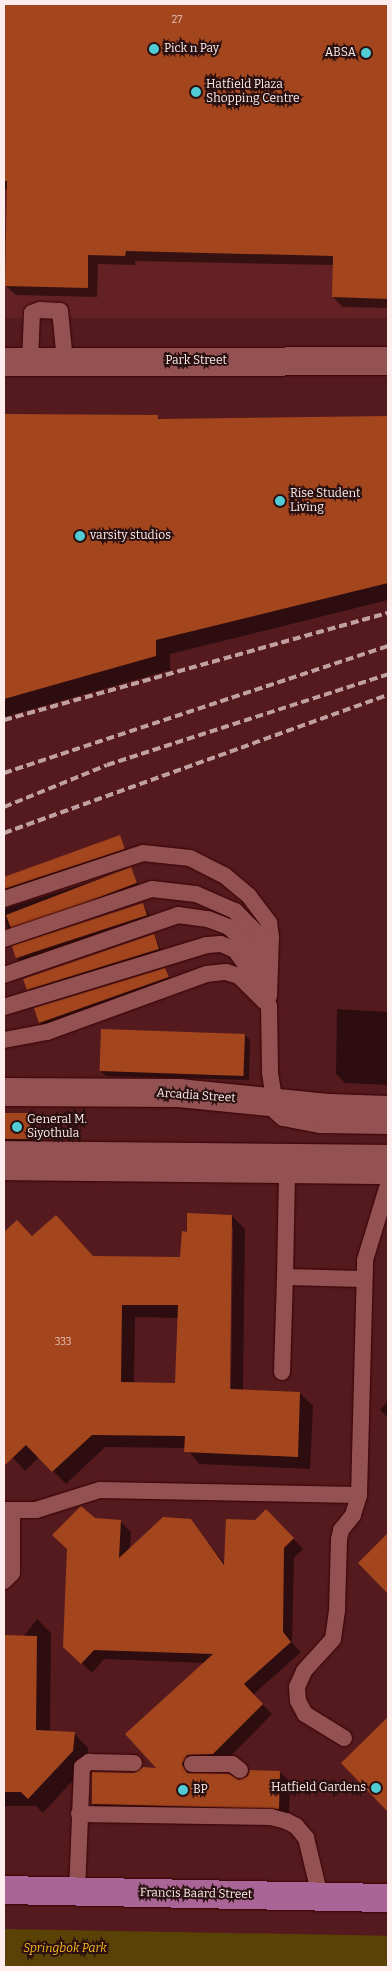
<!DOCTYPE html>
<html>
<head>
<meta charset="utf-8">
<style>
	body { margin:0 }
	#map { position:relative; width:392px; height:1971px; overflow:hidden; background:#551a1d; font-family:Bitter,serif }
	div>[style] { position:absolute }
	.built>* { inset:0; background:#642123; transform-origin:0 0 }
	.green>* { inset:0; background:#5a4106; transform-origin:0 0 }
	.shadow>* { inset:0; background:#0007 }
	.building>* { inset:0; background:#a3461e; transform-origin:0 0 }
	.roads { filter:drop-shadow(0 0 1px #370006) drop-shadow(0 0 1px #370006) }
	.service>* { height:16px; margin:-8px; padding:0 8px; transform-origin:8px; border-radius:8px; background:#935251 }
	.minor>* { height:28px; margin:-14px; padding:0 14px; transform-origin:14px; border-radius:14px; background:#935251 }
	.tertiary>* { height:28px; margin:-14px; padding:0 14px; transform-origin:14px; border-radius:14px; background:#935251 }
	.primary>* { height:28px; margin:-14px; padding:0 14px; transform-origin:14px; border-radius:14px; background:#a96595 }
	.rail>* { height:4px; margin-top:-2px; transform-origin:0; background:repeating-linear-gradient(90deg,#c0a0a1 0 8px,transparent 0 12px) }
	.dots>* { width:14px; height:14px; translate:-50% -50%; box-sizing:border-box; border:2px solid #2a1010; border-radius:50% }
	span { translate:-50% -50%; white-space:nowrap; text-align:center; line-height:1.15; -webkit-text-stroke:4px #2a1010; paint-order:stroke }
	.number-label { font-size:10px; color:#e6c3b8 }
	.number-label span { -webkit-text-stroke-width:0 }
	.poi-label { font-size:12px; color:#fdedec }
	.left { translate:0 -50%; text-align:left }
	.right { translate:-100% -50%; text-align:right }
	.street-label { font-size:12px; color:#fdedec }
	.park-label { font-size:12px; color:#fab81d; font-style:italic }
	.frame { position:absolute; inset:0; border:5px solid #fdedec; pointer-events:none }
</style>
</head>
<body>
<div id="map">
	<div class="built">
		<i style="left:4px;top:4px;width:384px;height:314px"></i>
	</div>
	<div class="green">
		<i style="left:4px;top:1929px;width:384px;height:38px;rotate:1deg"></i>
	</div>
	<div class="shadow">
		<i style="clip-path:polygon(4px 4px,388px 4px,388px 308px,343px 307px,333px 297px,334px 265px,135px 261px,135px 265px,98px 264px,97px 297px,16px 295px,6px 286px,8px 190px,4px 190px)"></i>
		<i style="clip-path:polygon(4px 415px,157px 416px,161px 420px,388px 418px,388px 600px,170px 654px,170px 670px,4px 717px)"></i>
		<i style="clip-path:polygon(119px 837px,129px 854px,4px 896px,4px 878px)"></i>
		<i style="clip-path:polygon(131px 869px,141px 889px,12px 932px,7px 927px,4px 909px)"></i>
		<i style="clip-path:polygon(143px 904px,152px 920px,23px 965px,17px 959px)"></i>
		<i style="clip-path:polygon(154px 935px,163px 954px,33px 994px,28px 989px)"></i>
		<i style="clip-path:polygon(165px 970px,173px 982px,45px 1028px,40px 1023px,35px 1009px)"></i>
		<i style="clip-path:polygon(337px 1009px,388px 1012px,388px 1085px,345px 1083px,336px 1074px)"></i>
		<i style="clip-path:polygon(245px 1035px,250px 1040px,249px 1080px,106px 1076px,100px 1071px)"></i>
		<i style="clip-path:polygon(4px 1114px,31px 1114px,36px 1119px,35px 1144px,4px 1144px)"></i>
		<i style="clip-path:polygon(evenodd,232px 1216px,245px 1229px,243px 1390px,300px 1393px,313px 1406px,310px 1469px,199px 1464px,186px 1448px,105px 1447px,66px 1484px,39px 1457px,25px 1471px,12px 1457px,4px 1464px,4px 1233px,17px 1222px,33px 1237px,94px 1257px,182px 1259px,188px 1233px,232px 1216px,231px 1227px,233px 1227px,231px 1395px,229px 1395px,231px 1227px,232px 1216px,135px 1317px,179px 1318px,176px 1384px,134px 1383px,135px 1317px)"></i>
		<i style="clip-path:polygon(388px 1401px,388px 1418px,380px 1410px)"></i>
		<i style="clip-path:polygon(81px 1508px,94px 1520px,120px 1521px,131px 1532px,130px 1550px,190px 1520px,225px 1564px,266px 1511px,303px 1549px,294px 1558px,292px 1643px,301px 1652px,253px 1695px,272px 1714px,223px 1764px,198px 1765px,192px 1774px,239px 1781px,280px 1772px,290px 1782px,289px 1818px,103px 1814px,93px 1804px,159px 1769px,205px 1663px,104px 1659px,92px 1673px,75px 1657px,68px 1549px,54px 1535px)"></i>
		<i style="clip-path:polygon(388px 1535px,388px 1592px,359px 1563px)"></i>
		<i style="clip-path:polygon(37px 1619px,51px 1633px,50px 1732px,74px 1733px,88px 1748px,87px 1765px,43px 1813px,36px 1806px,4px 1806px,4px 1636px,8px 1641px,8px 1657px)"></i>
		<i style="clip-path:polygon(388px 1719px,388px 1810px,342px 1763px)"></i>
	</div>
	<div class="building">
		<i style="clip-path:polygon(4px 4px,388px 4px,388px 299px,332px 297px,333px 256px,126px 251px,125px 256px,88px 255px,88px 288px,5px 286px,7px 181px,4px 181px)"></i>
		<i style="clip-path:polygon(4px 414px,158px 415px,158px 419px,388px 416px,388px 583px,156px 640px,156px 656px,4px 699px)"></i>
		<i style="clip-path:polygon(120px 835px,125px 849px,4px 889px,4px 877px)"></i>
		<i style="left:131px;top:867px;width:17px;height:134px;rotate:69deg"></i>
		<i style="left:143px;top:903px;width:13px;height:138px;rotate:72deg"></i>
		<i style="clip-path:polygon(154px 934px,159px 949px,27px 990px,23px 979px)"></i>
		<i style="clip-path:polygon(165px 968px,169px 977px,39px 1023px,34px 1008px)"></i>
		<i style="left:101px;top:1029px;width:144px;height:42px;rotate:2deg"></i>
		<i style="left:4px;top:1113px;width:27px;height:26px"></i>
		<i style="clip-path:polygon(evenodd,187px 1213px,232px 1215px,230px 1389px,300px 1392px,298px 1457px,184px 1452px,185px 1436px,92px 1435px,52px 1472px,26px 1445px,4px 1466px,4px 1232px,17px 1220px,32px 1236px,56px 1215px,93px 1256px,180px 1257px,182px 1231px,187px 1232px,187px 1213px,122px 1305px,178px 1305px,175px 1383px,121px 1382px,122px 1305px)"></i>
		<i style="clip-path:polygon(81px 1506px,95px 1518px,121px 1520px,119px 1558px,163px 1517px,191px 1519px,224px 1565px,226px 1519px,255px 1520px,266px 1509px,294px 1538px,284px 1548px,283px 1632px,291px 1642px,244px 1684px,263px 1704px,213px 1754px,187px 1755px,182px 1764px,187px 1773px,229px 1774px,239px 1780px,248px 1776px,250px 1770px,280px 1771px,279px 1809px,92px 1804px,92px 1772px,134px 1773px,143px 1767px,156px 1768px,125px 1734px,213px 1654px,94px 1650px,81px 1664px,63px 1647px,67px 1549px,52px 1535px)"></i>
		<i style="clip-path:polygon(388px 1533px,388px 1594px,358px 1563px)"></i>
		<i style="clip-path:polygon(4px 1635px,37px 1636px,36px 1730px,75px 1732px,73px 1751px,28px 1799px,21px 1792px,4px 1792px)"></i>
		<i style="clip-path:polygon(388px 1717px,388px 1812px,341px 1763px)"></i>
	</div>
	<div class="roads">
		<div class="service">
			<i style="left:30px;top:362px;width:49px;rotate:-87.7deg"></i>
			<i style="left:32px;top:313px;width:9px;rotate:-21deg"></i>
			<i style="left:40px;top:310px;width:20px;rotate:3deg"></i>
			<i style="left:60px;top:311px;width:50px;rotate:84.3deg"></i>
			<i style="left:4px;top:899px;width:146px;rotate:-18.3deg"></i>
			<i style="left:143px;top:853px;width:47px;rotate:6.1deg"></i>
			<i style="left:190px;top:858px;width:38px;rotate:27deg"></i>
			<i style="left:224px;top:875px;width:33px;rotate:40deg"></i>
			<i style="left:249px;top:896px;width:34px;rotate:53deg"></i>
			<i style="left:269px;top:923px;width:14px;rotate:82deg"></i>
			<i style="left:271px;top:937px;width:59px;rotate:91.9deg"></i>
			<i style="left:4px;top:939px;width:156px;rotate:-18.7deg"></i>
			<i style="left:152px;top:889px;width:44px;rotate:6.5deg"></i>
			<i style="left:196px;top:894px;width:43px;rotate:23.6deg"></i>
			<i style="left:235px;top:911px;width:34px;rotate:45deg"></i>
			<i style="left:259px;top:935px;width:30px;rotate:82deg"></i>
			<i style="left:4px;top:975px;width:184px;rotate:-19deg"></i>
			<i style="left:178px;top:915px;width:30px;rotate:8deg"></i>
			<i style="left:208px;top:919px;width:22px;rotate:21deg"></i>
			<i style="left:229px;top:927px;width:30px;rotate:45deg"></i>
			<i style="left:250px;top:948px;width:61px;rotate:71.9deg"></i>
			<i style="left:269px;top:1006px;width:67px;rotate:89.1deg"></i>
			<i style="left:270px;top:1073px;width:39px;rotate:81deg"></i>
			<i style="left:276px;top:1112px;width:9px;rotate:41deg"></i>
			<i style="left:283px;top:1118px;width:38px;rotate:11deg"></i>
			<i style="left:320px;top:1125px;width:68px;rotate:0.8deg"></i>
			<i style="left:4px;top:1007px;width:212px;rotate:-17deg"></i>
			<i style="left:207px;top:945px;width:14px;rotate:-4deg"></i>
			<i style="left:221px;top:944px;width:15px;rotate:23deg"></i>
			<i style="left:235px;top:950px;width:27px;rotate:54deg"></i>
			<i style="left:4px;top:1040px;width:44px;rotate:-10.5deg"></i>
			<i style="left:47px;top:1032px;width:169px;rotate:-20deg"></i>
			<i style="left:206px;top:974px;width:20px;rotate:-6deg"></i>
			<i style="left:226px;top:972px;width:14px;rotate:17deg"></i>
			<i style="left:239px;top:976px;width:37px;rotate:45deg"></i>
			<i style="left:4px;top:1149px;width:384px;rotate:0.6deg"></i>
			<i style="left:285px;top:1277px;width:107px;rotate:-88.9deg"></i>
			<i style="left:282px;top:1372px;width:95px;rotate:-88.2deg"></i>
			<i style="left:285px;top:1277px;width:79px;rotate:1.5deg"></i>
			<i style="left:4px;top:1510px;width:32px"></i>
			<i style="left:36px;top:1510px;width:67px;rotate:-17.4deg"></i>
			<i style="left:100px;top:1490px;width:259px;rotate:1.1deg"></i>
			<i style="left:4px;top:1581px;width:11px;rotate:-45deg"></i>
			<i style="left:12px;top:1573px;width:63px;rotate:-90deg"></i>
			<i style="left:344px;top:1738px;width:46px;rotate:-148.4deg"></i>
			<i style="left:305px;top:1714px;width:15px;rotate:-118deg"></i>
			<i style="left:298px;top:1701px;width:14px;rotate:-94deg"></i>
			<i style="left:297px;top:1687px;width:17px;rotate:-66deg"></i>
			<i style="left:304px;top:1671px;width:43px;rotate:-47.8deg"></i>
			<i style="left:333px;top:1639px;width:28px;rotate:-82deg"></i>
			<i style="left:337px;top:1611px;width:72px;rotate:-88.4deg"></i>
			<i style="left:339px;top:1539px;width:9px;rotate:-77deg"></i>
			<i style="left:341px;top:1530px;width:19px;rotate:-51deg"></i>
			<i style="left:353px;top:1515px;width:21px;rotate:-73deg"></i>
			<i style="left:359px;top:1495px;width:235px;rotate:-88.5deg"></i>
			<i style="left:365px;top:1260px;width:78px;rotate:-73deg"></i>
			<i style="left:192px;top:1764px;width:40px"></i>
			<i style="left:232px;top:1764px;width:10px;rotate:37deg"></i>
			<i style="left:79px;top:1814px;width:192px;rotate:0.9deg"></i>
			<i style="left:271px;top:1817px;width:16px;rotate:15deg"></i>
			<i style="left:286px;top:1821px;width:11px;rotate:27deg"></i>
			<i style="left:296px;top:1826px;width:16px;rotate:50deg"></i>
			<i style="left:306px;top:1838px;width:60px;rotate:76.4deg"></i>
			<i style="left:77px;top:1892px;width:125px;rotate:-87.7deg"></i>
			<i style="left:82px;top:1767px;width:9px;rotate:-36deg"></i>
			<i style="left:89px;top:1762px;width:45px;rotate:1.3deg"></i>
		</div>
		<div class="minor">
			<i style="left:4px;top:1092px;width:175px;rotate:0.3deg"></i>
			<i style="left:179px;top:1093px;width:152px;rotate:5.7deg"></i>
			<i style="left:330px;top:1108px;width:58px;rotate:2deg"></i>
			<i style="left:4px;top:1166px;width:384px;rotate:0.6deg"></i>
		</div>
		<div class="tertiary">
			<i style="left:4px;top:362px;width:384px;rotate:-0.1deg"></i>
		</div>
		<div class="primary">
			<i style="left:4px;top:1890px;width:384px;rotate:1.2deg"></i>
		</div>
	</div>
	<div class="rail">
		<i style="left:4px;top:720px;width:399px;rotate:-15.6deg"></i>
		<i style="left:4px;top:773px;width:404px;rotate:-18.3deg"></i>
		<i style="left:4px;top:807px;width:111px;rotate:-22.2deg"></i>
		<i style="left:107px;top:765px;width:295px;rotate:-17.9deg"></i>
		<i style="left:4px;top:833px;width:408px;rotate:-19.8deg"></i>
	</div>
	<div class="dots">
		<i style="left:154px;top:49px;background:#51ccd4"></i>
		<i style="left:366px;top:53px;background:#51ccd4"></i>
		<i style="left:196px;top:92px;background:#51ccd4"></i>
		<i style="left:280px;top:501px;background:#51ccd4"></i>
		<i style="left:80px;top:536px;background:#51ccd4"></i>
		<i style="left:17px;top:1127px;background:#51ccd4"></i>
		<i style="left:376px;top:1788px;background:#51ccd4"></i>
		<i style="left:183px;top:1790px;background:#51ccd4"></i>
	</div>
	<div class="number-label">
		<span style="left:177px;top:21px">27</span>
		<span style="left:63px;top:1343px">333</span>
	</div>
	<div class="poi-label">
		<span class="left" style="left:164px;top:49px">Pick n Pay</span>
		<span class="right" style="left:356px;top:53px">ABSA</span>
		<span class="left" style="left:206px;top:92px">Hatfield Plaza<br>Shopping Centre</span>
		<span class="left" style="left:290px;top:501px">Rise Student<br>Living</span>
		<span class="left" style="left:90px;top:536px">varsity studios</span>
		<span class="left" style="left:27px;top:1127px">General M.<br>Siyothula</span>
		<span class="right" style="left:366px;top:1788px">Hatfield Gardens</span>
		<span class="left" style="left:193px;top:1790px">BP</span>
	</div>
	<div class="street-label">
		<span style="left:196px;top:361px">Park Street</span>
		<span style="left:196px;top:1096px;rotate:4deg">Arcadia Street</span>
		<span style="left:196px;top:1894px;rotate:1deg">Francis Baard Street</span>
	</div>
	<div class="park-label">
		<span style="left:65px;top:1949px">Springbok Park</span>
	</div>
	<div class="frame"></div>
</div>
</body>
</html>
